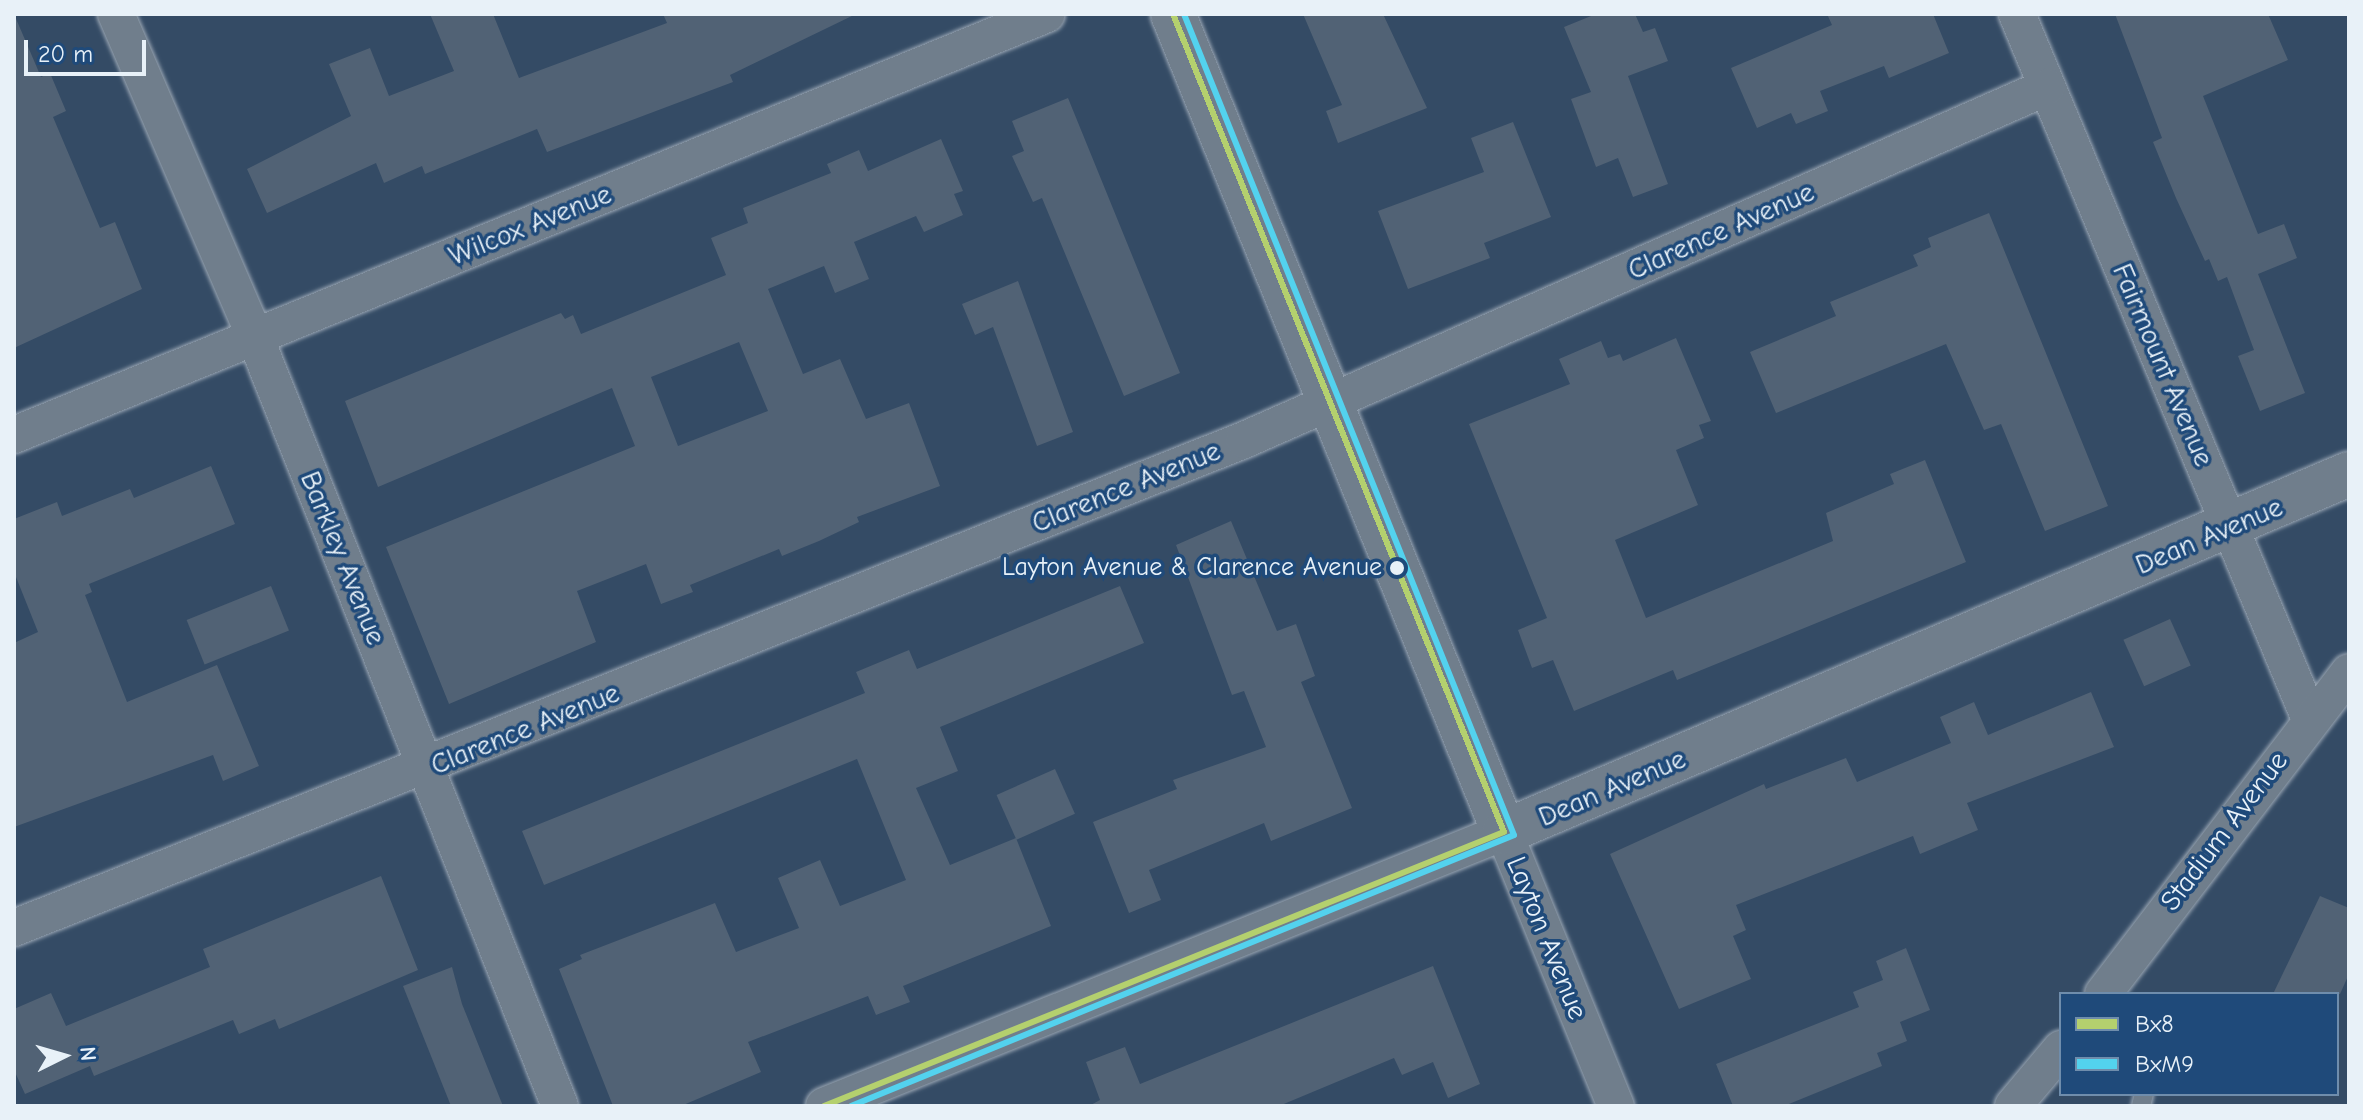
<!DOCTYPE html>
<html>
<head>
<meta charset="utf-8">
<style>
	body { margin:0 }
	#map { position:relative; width:2363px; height:1120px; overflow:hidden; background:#344b65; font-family:"Comic Neue",sans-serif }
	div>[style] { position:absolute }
	.building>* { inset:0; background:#516275; transform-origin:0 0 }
	.roads { filter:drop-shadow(0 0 2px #9aa6b3) drop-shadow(0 0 2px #9aa6b3) }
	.lane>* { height:18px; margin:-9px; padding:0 9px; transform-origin:9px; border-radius:9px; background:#707e8c }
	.street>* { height:36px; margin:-18px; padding:0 18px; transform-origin:18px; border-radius:18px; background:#707e8c }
	.secondary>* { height:44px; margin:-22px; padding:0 22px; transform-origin:22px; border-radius:22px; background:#707e8c }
	.bus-1>* { height:6px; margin:-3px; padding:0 3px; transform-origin:3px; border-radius:3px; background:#b4d06e }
	.bus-2>* { height:6px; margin:-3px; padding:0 3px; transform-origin:3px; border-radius:3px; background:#53d2ee }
	.dots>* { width:22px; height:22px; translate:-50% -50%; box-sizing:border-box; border:4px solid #1f4a7a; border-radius:50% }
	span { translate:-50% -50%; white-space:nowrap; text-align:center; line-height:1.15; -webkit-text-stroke:7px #1f4a7a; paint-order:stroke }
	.bus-label { font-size:26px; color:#e8f1f8 }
	.right { translate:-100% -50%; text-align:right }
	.street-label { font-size:28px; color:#e8f1f8 }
	.frame { position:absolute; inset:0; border:16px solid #e8f1f8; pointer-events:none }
	.legend { position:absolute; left:2059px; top:992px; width:280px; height:104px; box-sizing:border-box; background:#1f4a7a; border:2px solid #6f8dac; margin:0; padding:10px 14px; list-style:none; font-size:24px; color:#e8f1f8 }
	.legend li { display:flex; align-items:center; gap:16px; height:40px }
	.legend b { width:40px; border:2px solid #6f8dac }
	.north { position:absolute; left:24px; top:1016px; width:80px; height:80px; -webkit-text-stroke:6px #1f4a7a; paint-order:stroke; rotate:85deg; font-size:22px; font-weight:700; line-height:32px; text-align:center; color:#e8f1f8 }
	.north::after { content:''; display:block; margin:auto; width:28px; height:36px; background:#e8f1f8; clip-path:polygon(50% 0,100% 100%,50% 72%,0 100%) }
	.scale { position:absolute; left:24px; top:40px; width:122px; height:36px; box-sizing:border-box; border:4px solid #e8f1f8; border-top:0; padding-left:10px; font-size:24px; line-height:28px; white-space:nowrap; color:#e8f1f8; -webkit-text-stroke:6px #1f4a7a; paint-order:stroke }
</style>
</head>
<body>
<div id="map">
	<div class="building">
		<i style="clip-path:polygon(14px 14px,41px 77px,50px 73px,66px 111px,53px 117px,100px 228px,115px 222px,142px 289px,14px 348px)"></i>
		<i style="clip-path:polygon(430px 14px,493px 14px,519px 78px,667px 23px,663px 14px,856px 14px,730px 75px,733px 82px,547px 152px,537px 129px,425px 174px,422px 166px,384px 183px,376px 163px,267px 213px,247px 169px,351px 116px,329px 64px,370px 48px,389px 96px,454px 71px)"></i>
		<i style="clip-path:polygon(1303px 14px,1383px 14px,1427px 108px,1338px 143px,1326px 111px,1342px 105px)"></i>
		<i style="clip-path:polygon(1596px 14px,1635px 14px,1643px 32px,1655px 28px,1668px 61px,1628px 76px,1668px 184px,1633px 197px,1618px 158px,1596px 167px,1571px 99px,1591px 92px,1564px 27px)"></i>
		<i style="clip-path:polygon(1827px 14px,1933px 14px,1949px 53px,1889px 78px,1884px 66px,1820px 91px,1828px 111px,1796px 124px,1791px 113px,1757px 128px,1731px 68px,1832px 25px)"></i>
		<i style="clip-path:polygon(2115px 14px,2268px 14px,2288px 60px,2203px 96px,2258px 234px,2284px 224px,2297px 258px,2258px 274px,2305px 393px,2260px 411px,2238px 356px,2254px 350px,2227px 277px,2218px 281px,2209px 259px,2205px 261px,2176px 198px,2153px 142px,2162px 138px)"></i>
		<i style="clip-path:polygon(1068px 98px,1180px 373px,1124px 396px,1042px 198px,1033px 202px,1012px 156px,1024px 151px,1012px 121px)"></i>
		<i style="clip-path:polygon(1513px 122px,1551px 217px,1484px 243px,1490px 258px,1408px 289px,1378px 211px,1484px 172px,1471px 138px)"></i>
		<i style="clip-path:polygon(evenodd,941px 139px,963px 191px,954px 194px,963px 215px,924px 232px,916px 216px,854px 242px,869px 279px,835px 293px,824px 266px,768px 289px,803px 374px,840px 359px,866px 419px,909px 403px,940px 486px,857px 517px,859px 522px,819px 541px,782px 556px,779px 549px,690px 585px,693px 592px,661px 604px,646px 564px,577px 591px,596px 642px,449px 704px,386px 547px,635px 446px,612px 388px,378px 487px,345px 401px,561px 313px,565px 319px,573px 315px,581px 334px,726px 275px,711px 238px,748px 223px,743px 208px,831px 173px,827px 164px,859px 150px,868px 171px,941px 139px,739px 342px,768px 411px,678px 446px,651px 377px,739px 342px)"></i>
		<i style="clip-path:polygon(1989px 213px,2108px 506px,2045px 531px,2001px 424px,1984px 430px,1946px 344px,1776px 413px,1750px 352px,1836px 316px,1830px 302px,1918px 266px,1913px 255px,1931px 247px,1928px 238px)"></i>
		<i style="clip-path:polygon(1018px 281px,1073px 432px,1037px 446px,993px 327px,975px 335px,962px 304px)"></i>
		<i style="clip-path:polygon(1676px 338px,1711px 421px,1699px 425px,1704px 438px,1676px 450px,1698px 505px,1615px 540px,1646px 618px,1833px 541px,1826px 513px,1894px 484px,1890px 474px,1925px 460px,1966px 562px,1677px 680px,1673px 670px,1574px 711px,1553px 660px,1532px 668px,1518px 630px,1547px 618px,1469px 424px,1570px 384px,1559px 359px,1601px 341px,1608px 358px,1620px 354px,1623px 361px)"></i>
		<i style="clip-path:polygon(211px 466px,235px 524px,89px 584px,92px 592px,85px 595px,127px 702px,217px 665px,259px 766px,223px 781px,213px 755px,14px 827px,14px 643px,38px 632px,14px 572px,14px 519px,57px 502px,62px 516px,130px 489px,134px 498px)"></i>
		<i style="clip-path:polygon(1231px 521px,1277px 631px,1296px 624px,1315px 676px,1301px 682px,1352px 808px,1271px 841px,1264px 823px,1149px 870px,1161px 900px,1129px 913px,1093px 822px,1177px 789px,1173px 780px,1266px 747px,1244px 691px,1232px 695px,1176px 545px)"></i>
		<i style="left:271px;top:586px;width:48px;height:91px;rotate:68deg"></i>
		<i style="clip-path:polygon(1120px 586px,1144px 643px,940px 727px,958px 771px,916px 788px,950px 865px,1016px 838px,1051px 926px,903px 986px,910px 1002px,876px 1015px,868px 996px,748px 1042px,761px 1072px,681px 1106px,613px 1106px,559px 969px,582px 959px,580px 955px,715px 903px,736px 952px,799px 928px,778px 878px,820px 860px,840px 906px,906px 880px,857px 759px,544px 885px,522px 831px,865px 693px,856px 672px,909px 650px,917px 669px)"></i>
		<i style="left:2170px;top:619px;width:51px;height:51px;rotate:66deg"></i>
		<i style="clip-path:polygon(2091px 692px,2114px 747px,1967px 803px,1978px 830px,1920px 854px,1913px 836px,1736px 905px,1746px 930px,1733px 936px,1751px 979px,1679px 1009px,1610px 854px,1764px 784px,1766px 789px,1846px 758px,1857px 782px,1951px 743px,1940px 717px,1974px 702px,1988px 735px)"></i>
		<i style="left:1055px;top:769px;width:49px;height:64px;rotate:66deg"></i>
		<i style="clip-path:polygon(381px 876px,418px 970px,279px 1029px,275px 1019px,239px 1034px,233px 1020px,94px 1076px,90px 1066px,25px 1094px,14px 1070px,14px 1009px,51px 993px,66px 1026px,210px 967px,203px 949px)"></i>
		<i style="clip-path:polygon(2320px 896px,2349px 908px,2349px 974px,2340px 994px,2273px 994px)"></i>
		<i style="clip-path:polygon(1906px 948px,1930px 1010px,1900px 1022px,1907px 1041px,1877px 1053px,1882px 1066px,1784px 1106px,1733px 1106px,1716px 1064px,1859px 1007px,1853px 992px,1883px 980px,1876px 961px)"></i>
		<i style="clip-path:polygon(1433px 966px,1480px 1084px,1448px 1098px,1433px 1062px,1402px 1075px,1394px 1058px,1279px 1106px,1089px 1106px,1100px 1100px,1086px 1062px,1125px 1047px,1140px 1084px)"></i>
		<i style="clip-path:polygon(452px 967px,462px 1004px,503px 1106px,451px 1106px,403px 986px)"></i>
	</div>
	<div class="roads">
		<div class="lane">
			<i style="left:2141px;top:1106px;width:12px;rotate:-76deg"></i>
		</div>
		<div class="street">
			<i style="left:116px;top:14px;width:352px;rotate:66.7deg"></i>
			<i style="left:255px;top:337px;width:827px;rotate:68.37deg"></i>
			<i style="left:2017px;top:14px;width:761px;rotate:67.44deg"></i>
			<i style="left:14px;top:435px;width:1115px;rotate:-22.17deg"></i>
			<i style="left:14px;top:928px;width:1323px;rotate:-21.64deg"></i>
			<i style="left:1244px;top:440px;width:877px;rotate:-23.73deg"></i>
			<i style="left:2103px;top:994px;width:405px;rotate:-52.6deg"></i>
			<i style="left:824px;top:1106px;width:733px;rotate:-21.95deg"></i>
			<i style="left:1504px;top:832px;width:296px;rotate:67.8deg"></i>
			<i style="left:2013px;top:1106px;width:75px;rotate:-49.9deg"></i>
		</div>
		<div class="secondary">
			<i style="left:1173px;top:14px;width:882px;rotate:67.97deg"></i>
			<i style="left:1504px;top:832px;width:918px;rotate:-22.96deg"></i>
		</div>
	</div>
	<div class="bus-1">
		<i style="left:1173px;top:14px;width:882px;rotate:67.97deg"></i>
		<i style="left:824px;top:1106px;width:733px;rotate:-21.95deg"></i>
	</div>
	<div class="bus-2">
		<i style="left:851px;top:1106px;width:716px;rotate:-22.23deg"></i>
		<i style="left:1514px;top:835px;width:885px;rotate:-111.9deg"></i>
	</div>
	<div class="dots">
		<i style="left:1397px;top:568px;background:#e8f1f8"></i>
	</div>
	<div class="bus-label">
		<span class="right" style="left:1382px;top:568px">Layton Avenue &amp; Clarence Avenue</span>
	</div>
	<div class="street-label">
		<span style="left:530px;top:225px;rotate:-22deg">Wilcox Avenue</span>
		<span style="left:1721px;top:231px;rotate:-24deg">Clarence Avenue</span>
		<span style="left:2163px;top:365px;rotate:67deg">Fairmount Avenue</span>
		<span style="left:1126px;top:487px;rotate:-22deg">Clarence Avenue</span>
		<span style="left:2209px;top:536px;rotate:-23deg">Dean Avenue</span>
		<span style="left:343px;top:558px;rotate:68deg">Barkley Avenue</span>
		<span style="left:525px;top:729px;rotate:-22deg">Clarence Avenue</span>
		<span style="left:1612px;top:788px;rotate:-23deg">Dean Avenue</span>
		<span style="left:2224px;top:831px;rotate:-53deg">Stadium Avenue</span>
		<span style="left:1547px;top:938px;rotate:68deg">Layton Avenue</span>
	</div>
	<div class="frame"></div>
	<ul class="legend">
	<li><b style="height:10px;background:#b4d06e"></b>Bx8</li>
	<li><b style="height:10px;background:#53d2ee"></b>BxM9</li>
	</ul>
	<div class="north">N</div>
	<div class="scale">20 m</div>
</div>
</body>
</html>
